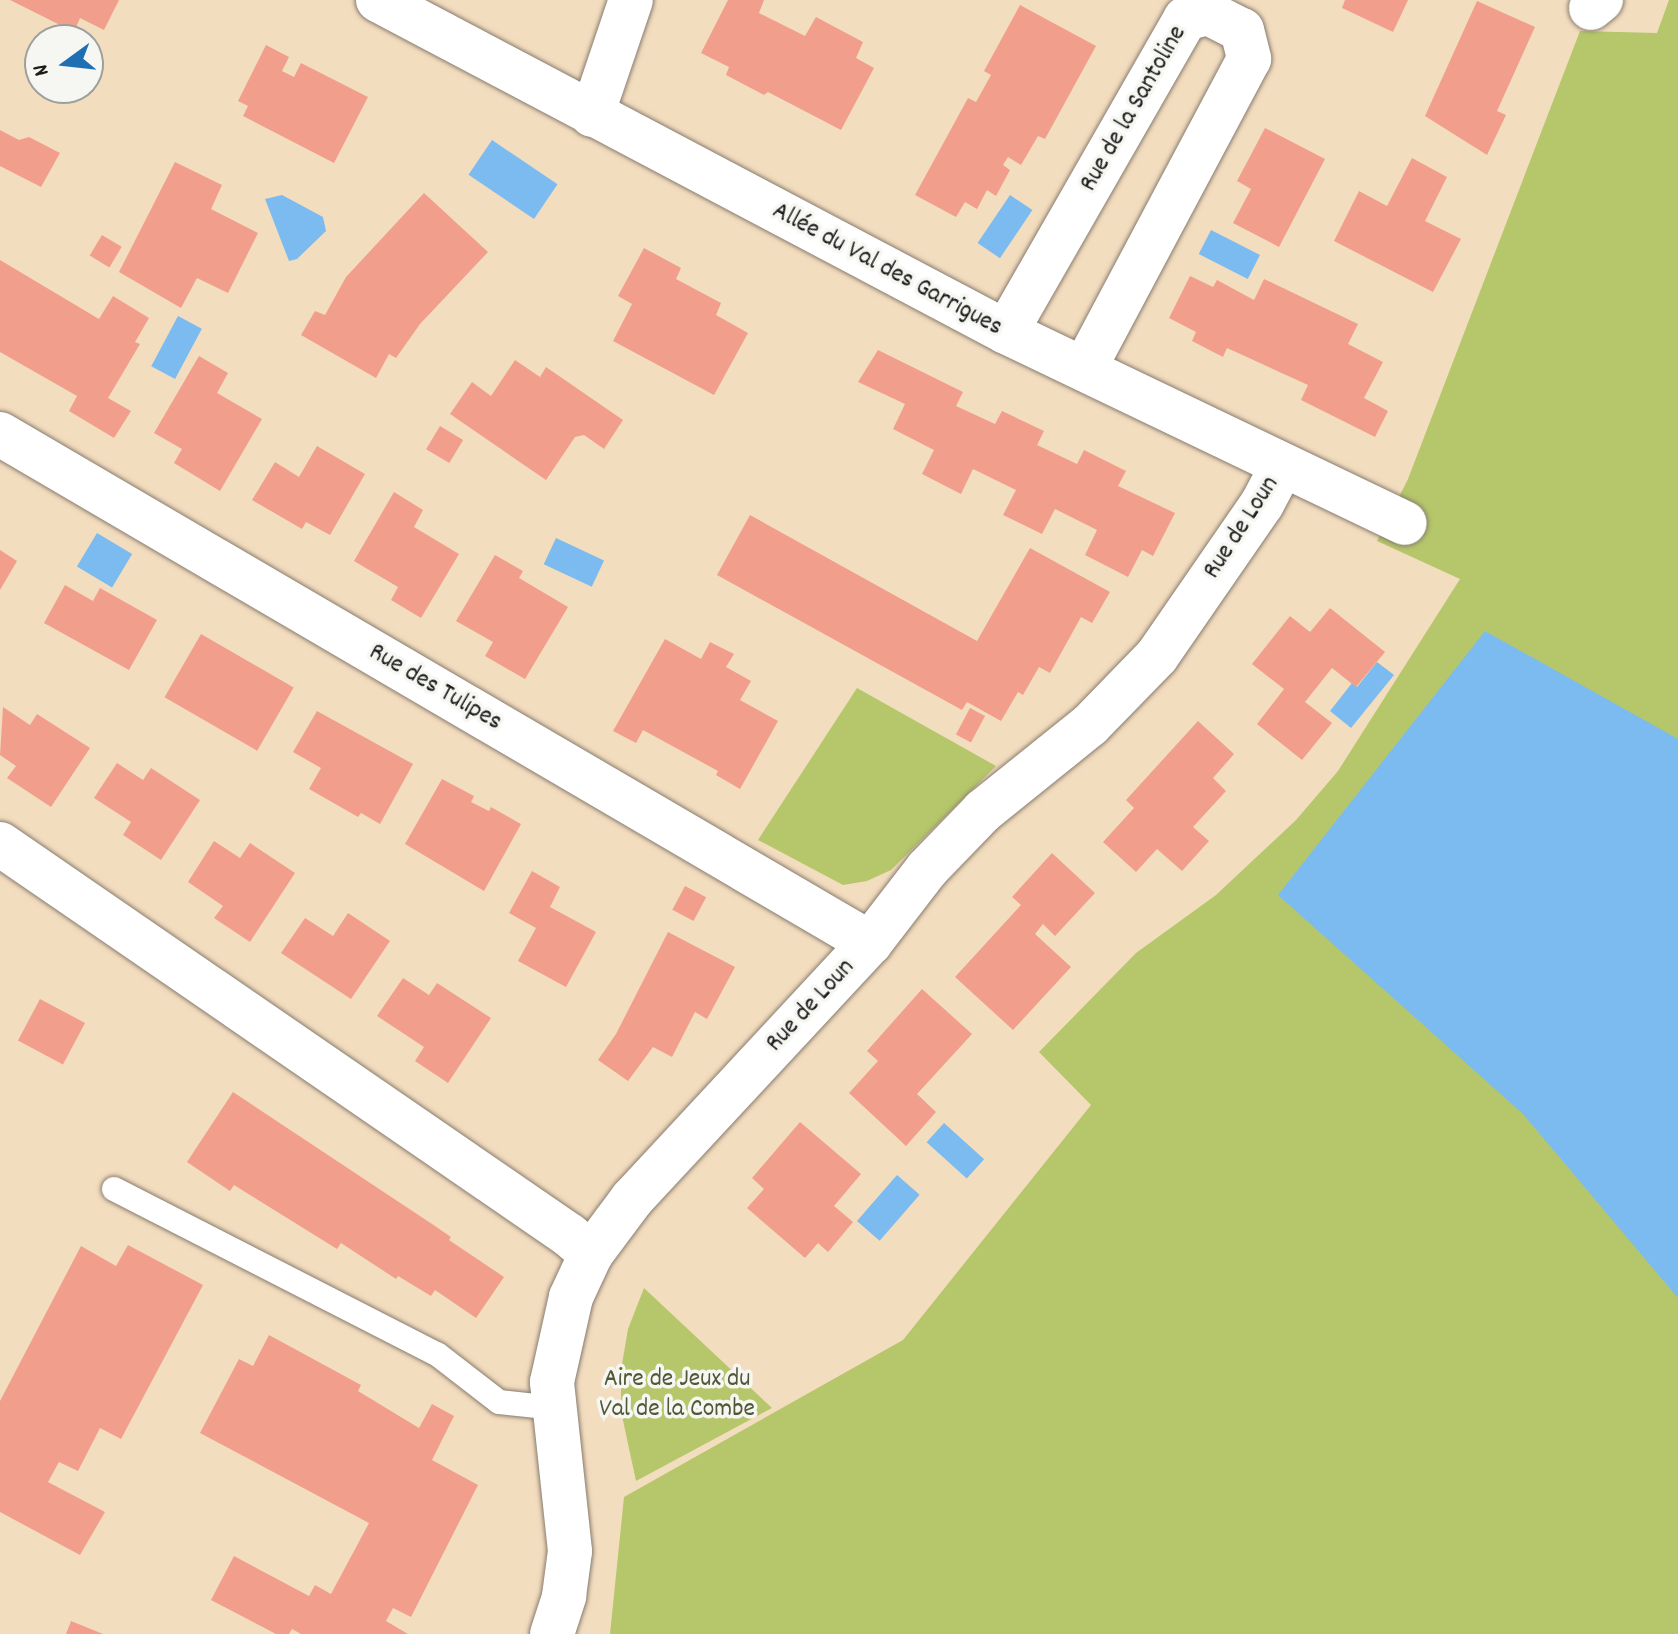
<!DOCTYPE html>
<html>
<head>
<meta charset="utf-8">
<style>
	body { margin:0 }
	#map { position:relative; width:1678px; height:1634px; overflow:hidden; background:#f3ddbf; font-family:Dekko,sans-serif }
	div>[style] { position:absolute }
	.green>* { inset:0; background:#b5c76a }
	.water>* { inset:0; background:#7bbbef; transform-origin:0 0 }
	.building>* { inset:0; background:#f19f8c; transform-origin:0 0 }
	.roads { filter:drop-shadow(0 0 2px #887c6e) drop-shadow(0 0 2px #887c6e) }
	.service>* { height:24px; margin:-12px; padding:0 12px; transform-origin:12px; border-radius:12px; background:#fff }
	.minor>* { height:44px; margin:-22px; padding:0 22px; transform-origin:22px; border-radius:22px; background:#fff }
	span { translate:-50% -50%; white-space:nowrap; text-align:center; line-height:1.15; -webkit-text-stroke:7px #f6f6f2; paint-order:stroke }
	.street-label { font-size:26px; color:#1c1c1c }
	.park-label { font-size:26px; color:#525837 }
	.north { position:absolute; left:24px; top:24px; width:80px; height:80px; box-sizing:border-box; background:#f6f6f2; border:2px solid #9f9f9c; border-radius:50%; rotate:255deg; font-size:22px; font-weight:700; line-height:32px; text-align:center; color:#1c1c1c }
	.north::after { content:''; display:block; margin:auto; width:28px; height:36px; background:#1f6fb2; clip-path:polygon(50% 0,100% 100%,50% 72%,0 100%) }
</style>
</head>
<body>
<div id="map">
	<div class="green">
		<i style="clip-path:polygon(1669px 0,1678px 0,1678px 1634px,610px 1634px,624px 1497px,903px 1340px,1091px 1105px,1039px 1052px,1136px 953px,1216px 895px,1296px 820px,1338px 771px,1460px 579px,1377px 541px,1408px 479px,1580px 31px,1657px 33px)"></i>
		<i style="clip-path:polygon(857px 688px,996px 766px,891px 870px,867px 881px,843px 885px,758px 840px)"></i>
		<i style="clip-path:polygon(644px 1288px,772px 1408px,636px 1481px,621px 1411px,621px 1370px,628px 1329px)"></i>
	</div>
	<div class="water">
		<i style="left:492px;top:140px;width:79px;height:42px;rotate:34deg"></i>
		<i style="clip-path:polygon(282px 195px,323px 217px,326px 231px,297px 259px,289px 261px,265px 199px)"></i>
		<i style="left:1010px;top:195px;width:27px;height:58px;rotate:34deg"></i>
		<i style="left:1211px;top:230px;width:55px;height:27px;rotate:27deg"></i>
		<i style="left:178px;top:316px;width:27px;height:57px;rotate:28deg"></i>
		<i style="left:97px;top:533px;width:41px;height:39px;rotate:31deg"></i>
		<i style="left:556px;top:538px;width:53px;height:29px;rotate:25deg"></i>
		<i style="clip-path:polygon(1485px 631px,1678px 739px,1678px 1298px,1523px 1114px,1278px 895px)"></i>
		<i style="clip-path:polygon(1377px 662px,1394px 675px,1351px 728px,1330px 711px,1352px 683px,1357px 687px)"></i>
		<i style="left:944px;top:1123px;width:54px;height:26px;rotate:42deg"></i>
		<i style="left:897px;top:1175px;width:30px;height:61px;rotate:41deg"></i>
	</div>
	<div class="building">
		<i style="clip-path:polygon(10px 0,119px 0,104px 30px,80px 18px,74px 32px)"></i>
		<i style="clip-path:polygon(728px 0,764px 0,759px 13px,805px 36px,816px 17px,863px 42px,856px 58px,874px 68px,841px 130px,768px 92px,764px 95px,726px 75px,729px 67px,701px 53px)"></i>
		<i style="clip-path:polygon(1345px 0,1408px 0,1393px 32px,1342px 8px)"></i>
		<i style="clip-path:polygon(1477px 1px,1535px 27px,1497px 111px,1506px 115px,1487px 155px,1425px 116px)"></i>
		<i style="clip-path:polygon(1020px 5px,1096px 46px,1045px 139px,1038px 136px,1021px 165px,1008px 157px,1003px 165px,1010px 170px,996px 196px,987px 190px,977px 209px,965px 202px,956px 217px,915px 195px,968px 98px,976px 102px,991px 75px,984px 71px)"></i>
		<i style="clip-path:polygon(266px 45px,289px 57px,282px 71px,294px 77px,301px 63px,368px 97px,334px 163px,243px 116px,248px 106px,238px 101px)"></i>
		<i style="clip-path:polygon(1265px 128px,1325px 159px,1279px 247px,1233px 223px,1251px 189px,1237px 181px)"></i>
		<i style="clip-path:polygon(0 130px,19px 140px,29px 137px,60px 153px,41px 187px,0 166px)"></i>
		<i style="clip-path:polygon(1412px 158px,1447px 177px,1425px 221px,1461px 239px,1433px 292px,1334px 241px,1359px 191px,1387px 206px)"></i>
		<i style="clip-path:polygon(175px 162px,222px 185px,211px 209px,258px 233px,228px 293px,197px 278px,181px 308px,119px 272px)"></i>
		<i style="clip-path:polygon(424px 193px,488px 252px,420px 324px,396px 358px,389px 354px,376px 378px,301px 335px,315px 311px,325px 315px,346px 277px)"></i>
		<i style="left:102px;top:235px;width:23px;height:24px;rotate:31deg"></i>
		<i style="clip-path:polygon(644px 248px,681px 268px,676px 279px,721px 303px,716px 315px,748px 333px,714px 395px,613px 341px,632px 304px,618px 296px)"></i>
		<i style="clip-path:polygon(0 260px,99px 319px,113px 296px,149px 318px,135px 342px,140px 344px,108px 398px,131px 411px,114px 438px,69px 411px,77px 396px,0 352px)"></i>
		<i style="clip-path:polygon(1190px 276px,1213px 287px,1217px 280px,1254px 300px,1264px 279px,1358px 324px,1348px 344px,1383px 362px,1364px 398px,1388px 411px,1375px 437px,1301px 400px,1308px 385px,1227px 348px,1223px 357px,1192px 341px,1196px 332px,1169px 318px)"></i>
		<i style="clip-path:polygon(878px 350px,963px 392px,956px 406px,995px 424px,1002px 411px,1044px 431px,1037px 445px,1077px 464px,1084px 450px,1126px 471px,1118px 486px,1175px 513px,1153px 556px,1142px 550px,1128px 577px,1085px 555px,1097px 530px,1055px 509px,1042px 534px,1003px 515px,1016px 490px,973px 469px,961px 494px,922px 474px,934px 450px,893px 429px,905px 404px,858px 382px)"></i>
		<i style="clip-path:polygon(199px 356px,228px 373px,217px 393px,262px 419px,220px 491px,174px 463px,182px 449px,154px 433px)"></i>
		<i style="clip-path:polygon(515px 360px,540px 377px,546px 367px,623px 420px,604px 449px,584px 435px,575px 437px,546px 480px,450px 414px,472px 382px,491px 396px)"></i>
		<i style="left:440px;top:426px;width:27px;height:27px;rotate:31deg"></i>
		<i style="clip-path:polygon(317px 446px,365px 474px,330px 535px,306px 522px,302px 529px,252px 500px,275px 462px,299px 477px)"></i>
		<i style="clip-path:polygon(394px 492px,423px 510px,414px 527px,459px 554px,421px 618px,391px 600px,398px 587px,354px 561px)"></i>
		<i style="clip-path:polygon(750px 515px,977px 641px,1030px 548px,1110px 592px,1092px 623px,1081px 617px,1050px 673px,1039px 667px,1023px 695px,1018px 692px,1001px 721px,967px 702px,962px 710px,717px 575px)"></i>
		<i style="clip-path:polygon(0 550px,17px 561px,0 590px)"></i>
		<i style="clip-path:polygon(495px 555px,523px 571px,519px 578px,568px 607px,525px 679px,485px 656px,493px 642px,456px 621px)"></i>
		<i style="clip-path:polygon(65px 585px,93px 601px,100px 588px,157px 620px,129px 670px,44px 623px)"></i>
		<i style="clip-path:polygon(1330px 608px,1385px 652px,1356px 687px,1332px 668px,1305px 702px,1332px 723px,1302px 760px,1257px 724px,1284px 689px,1252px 664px,1290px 616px,1310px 632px)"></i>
		<i style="left:201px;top:634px;width:107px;height:73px;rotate:30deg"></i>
		<i style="clip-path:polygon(665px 639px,701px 659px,710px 642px,734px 654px,726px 667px,751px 681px,740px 700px,778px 721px,740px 789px,716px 775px,718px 771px,643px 730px,636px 743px,613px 731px)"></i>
		<i style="clip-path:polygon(3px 707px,30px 725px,37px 714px,90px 748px,51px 807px,7px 778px,16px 766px,0 755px)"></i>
		<i style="left:970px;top:708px;width:17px;height:30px;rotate:28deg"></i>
		<i style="clip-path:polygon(317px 711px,413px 764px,380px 824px,361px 813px,358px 817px,309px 789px,321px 768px,293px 752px)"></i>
		<i style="clip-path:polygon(1198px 721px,1234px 754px,1213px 778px,1226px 791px,1193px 827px,1209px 841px,1182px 871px,1157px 849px,1136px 872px,1103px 842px,1134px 808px,1126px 800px)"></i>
		<i style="clip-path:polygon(117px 763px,143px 780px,151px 768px,200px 800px,161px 860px,123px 835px,131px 822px,94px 798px)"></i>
		<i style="clip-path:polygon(442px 779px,474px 796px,471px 802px,489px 811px,491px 807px,521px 824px,484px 891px,405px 844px)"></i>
		<i style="clip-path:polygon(214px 841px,240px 858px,250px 843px,295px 873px,250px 942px,214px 918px,223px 906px,188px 882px)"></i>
		<i style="clip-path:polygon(1052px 853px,1095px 893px,1055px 936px,1043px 924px,1035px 934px,1071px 967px,1013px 1030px,955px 977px,1021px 905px,1012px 897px)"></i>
		<i style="clip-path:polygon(532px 871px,560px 887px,550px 907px,596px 932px,566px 987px,518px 961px,536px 928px,509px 913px)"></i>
		<i style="left:685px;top:886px;width:24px;height:27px;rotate:28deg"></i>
		<i style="clip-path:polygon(348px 913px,390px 941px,351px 999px,281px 953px,305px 918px,333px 936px)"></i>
		<i style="clip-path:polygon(668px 932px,735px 967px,707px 1019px,695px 1012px,672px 1057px,653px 1047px,628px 1081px,598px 1060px,616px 1034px)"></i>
		<i style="clip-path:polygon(403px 978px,429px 995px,437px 983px,491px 1018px,448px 1083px,415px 1061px,424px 1047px,377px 1016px)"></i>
		<i style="clip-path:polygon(922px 989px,972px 1034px,917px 1094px,936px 1112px,906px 1146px,849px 1093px,878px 1061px,867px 1051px)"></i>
		<i style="left:40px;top:999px;width:51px;height:47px;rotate:28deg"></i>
		<i style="clip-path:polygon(233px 1092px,432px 1224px,451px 1237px,449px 1240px,504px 1277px,476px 1318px,435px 1290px,431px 1296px,398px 1276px,396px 1279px,341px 1243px,337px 1249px,234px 1185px,230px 1191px,187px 1162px)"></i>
		<i style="clip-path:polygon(800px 1122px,861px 1174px,834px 1206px,853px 1222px,828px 1252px,818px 1243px,805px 1258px,747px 1208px,764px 1189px,752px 1178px)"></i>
		<i style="clip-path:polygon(128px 1245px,203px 1285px,121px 1439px,100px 1428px,78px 1471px,59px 1462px,48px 1482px,105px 1512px,80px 1555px,0 1512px,0 1401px,81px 1246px,116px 1266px)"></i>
		<i style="clip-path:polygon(269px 1335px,361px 1385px,358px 1391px,419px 1428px,432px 1404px,454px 1416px,432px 1460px,478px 1485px,411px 1617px,393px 1608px,386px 1621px,408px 1634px,301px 1634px,292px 1629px,289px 1634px,276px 1634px,211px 1600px,234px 1556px,309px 1596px,315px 1585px,331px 1594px,369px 1523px,200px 1433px,239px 1359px,253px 1366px)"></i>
		<i style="clip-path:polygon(71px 1621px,103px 1634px,66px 1634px)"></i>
	</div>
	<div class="roads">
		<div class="service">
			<i style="left:114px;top:1189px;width:363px;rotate:27.1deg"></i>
			<i style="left:437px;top:1354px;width:78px;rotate:37.7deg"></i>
			<i style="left:499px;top:1402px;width:55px;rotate:6.2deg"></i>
		</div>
		<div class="minor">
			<i style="left:378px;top:0;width:710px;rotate:27.86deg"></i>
			<i style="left:1006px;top:332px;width:442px;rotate:25.6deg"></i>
			<i style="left:1591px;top:8px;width:13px;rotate:-39deg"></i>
			<i style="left:592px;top:115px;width:121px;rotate:-71.3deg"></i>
			<i style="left:1006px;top:332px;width:361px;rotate:-60.2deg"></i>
			<i style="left:1185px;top:19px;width:24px;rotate:-15deg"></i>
			<i style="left:1208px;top:13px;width:38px;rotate:27deg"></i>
			<i style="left:1242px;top:30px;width:30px;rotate:76deg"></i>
			<i style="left:1249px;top:59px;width:351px;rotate:118deg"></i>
			<i style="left:0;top:434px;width:1008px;rotate:30.33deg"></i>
			<i style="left:0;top:844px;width:690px;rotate:34.5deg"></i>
			<i style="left:569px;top:1235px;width:29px;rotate:41deg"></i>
			<i style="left:552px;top:1634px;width:40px;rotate:-72deg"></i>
			<i style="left:564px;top:1596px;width:45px;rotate:-82.4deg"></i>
			<i style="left:570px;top:1551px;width:170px;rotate:-96.1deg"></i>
			<i style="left:552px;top:1382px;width:87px;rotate:-77.4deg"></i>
			<i style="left:571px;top:1297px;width:47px;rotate:-65.1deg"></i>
			<i style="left:591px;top:1254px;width:69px;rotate:-53.3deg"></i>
			<i style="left:632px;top:1199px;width:350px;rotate:-47.1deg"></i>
			<i style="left:870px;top:943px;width:93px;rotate:-52.4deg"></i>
			<i style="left:927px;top:869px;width:81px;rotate:-46deg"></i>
			<i style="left:983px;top:811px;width:137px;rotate:-38.8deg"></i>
			<i style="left:1090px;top:725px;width:96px;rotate:-45.8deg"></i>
			<i style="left:1157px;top:656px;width:185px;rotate:-55.4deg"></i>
			<i style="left:1262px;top:504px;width:43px;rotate:-62.2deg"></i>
		</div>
	</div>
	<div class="street-label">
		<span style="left:1134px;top:109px;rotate:-60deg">Rue de la Santoline</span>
		<span style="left:887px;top:270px;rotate:28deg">Allée du Val des Garrigues</span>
		<span style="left:1242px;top:528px;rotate:-57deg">Rue de Loun</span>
		<span style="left:435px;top:688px;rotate:30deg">Rue des Tulipes</span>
		<span style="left:811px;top:1006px;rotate:-47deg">Rue de Loun</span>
	</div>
	<div class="park-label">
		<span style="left:677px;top:1395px">Aire de Jeux du<br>Val de la Combe</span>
	</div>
	<div class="north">N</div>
</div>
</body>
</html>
